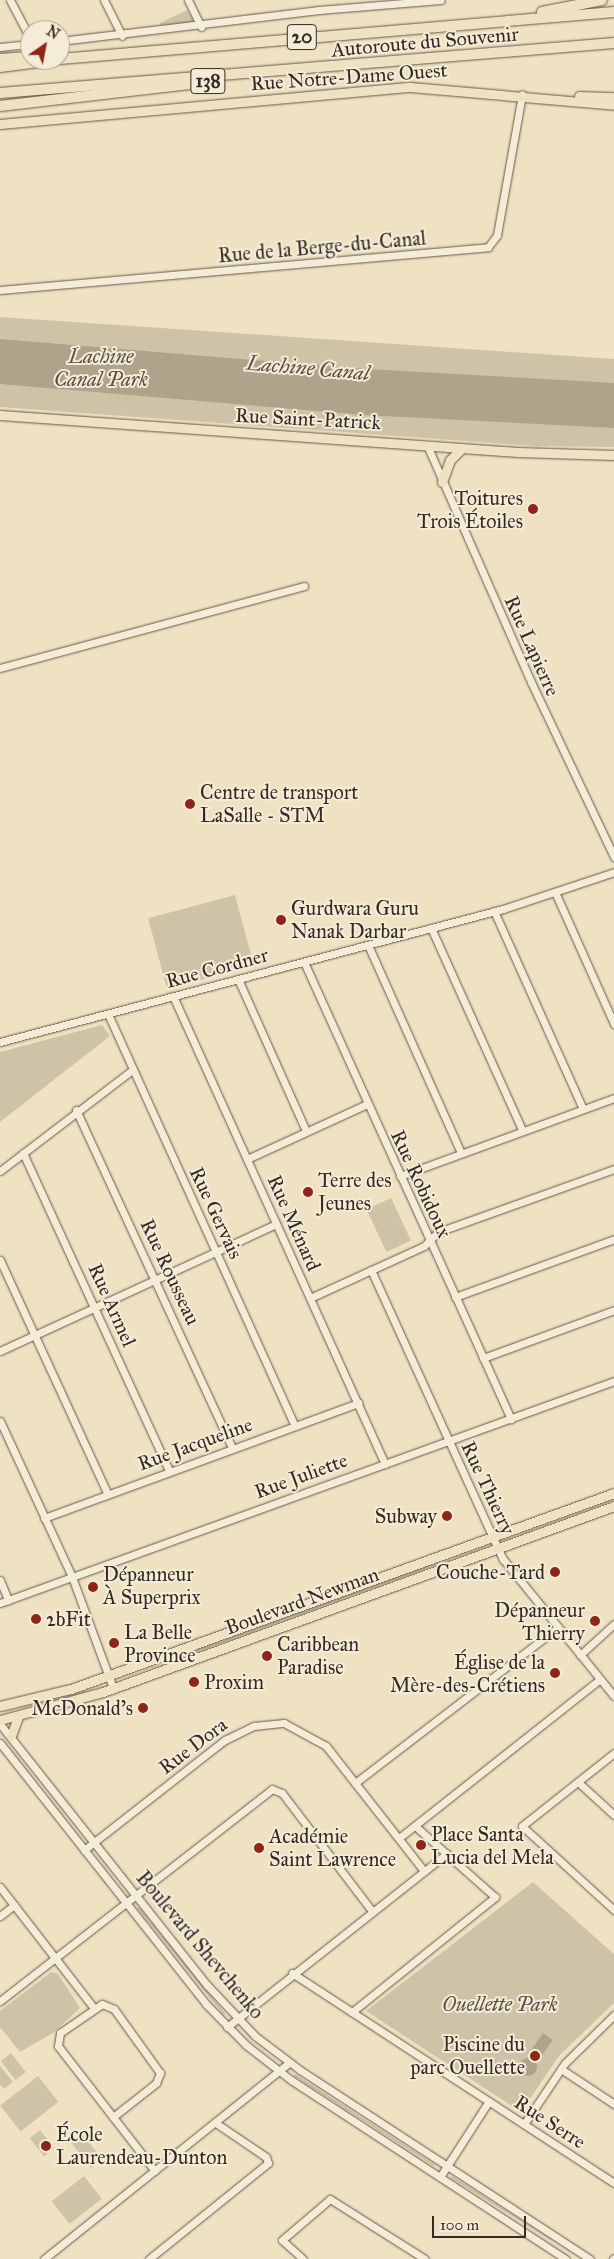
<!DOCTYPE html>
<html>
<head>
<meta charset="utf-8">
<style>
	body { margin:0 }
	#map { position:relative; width:614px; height:2259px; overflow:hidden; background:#eee2c2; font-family:"IM FELL Great Primer",serif }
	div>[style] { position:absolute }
	.green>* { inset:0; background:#cfc3a7; transform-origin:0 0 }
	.water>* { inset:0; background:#afa38c; transform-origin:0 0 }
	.round { border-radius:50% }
	.roads { filter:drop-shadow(0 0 1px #64584c) drop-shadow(0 0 1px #64584c) }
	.minor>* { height:7px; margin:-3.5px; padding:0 3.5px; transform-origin:3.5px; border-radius:3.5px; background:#f4ecd7 }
	.major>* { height:9px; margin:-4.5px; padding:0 4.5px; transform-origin:4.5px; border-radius:4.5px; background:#eee2c2 }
	.highway>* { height:10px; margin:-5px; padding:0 5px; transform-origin:5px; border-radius:5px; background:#eee2c2 }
	.dots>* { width:14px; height:14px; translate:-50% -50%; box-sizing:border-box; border:2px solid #f4ecd7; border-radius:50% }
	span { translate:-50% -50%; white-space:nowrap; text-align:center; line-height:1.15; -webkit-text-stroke:4px #f4ecd7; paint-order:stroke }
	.shield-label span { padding:1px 4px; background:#f4ecd7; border:1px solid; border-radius:4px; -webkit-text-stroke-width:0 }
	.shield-label { font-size:19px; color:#362a24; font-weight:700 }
	.street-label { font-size:20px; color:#362a24 }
	.park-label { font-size:20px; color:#5c5045; font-style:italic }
	.poi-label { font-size:20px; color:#362a24 }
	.right { translate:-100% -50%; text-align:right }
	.left { translate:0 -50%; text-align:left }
	.water-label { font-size:21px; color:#5a4e43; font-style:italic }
	.north { position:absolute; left:20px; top:20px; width:50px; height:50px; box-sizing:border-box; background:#f4ecd7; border:1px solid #a89e8f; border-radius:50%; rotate:33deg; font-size:14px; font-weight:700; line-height:20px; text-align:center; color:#362a24 }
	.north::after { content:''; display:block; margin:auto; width:18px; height:22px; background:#8f2418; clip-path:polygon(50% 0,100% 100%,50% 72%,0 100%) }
	.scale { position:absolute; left:432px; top:2216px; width:94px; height:22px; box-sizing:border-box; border:2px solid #362a24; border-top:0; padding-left:6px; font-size:15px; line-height:18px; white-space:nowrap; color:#362a24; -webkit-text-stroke:4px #f4ecd7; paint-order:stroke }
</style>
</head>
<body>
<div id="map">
	<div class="green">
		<i style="clip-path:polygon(187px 10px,194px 22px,160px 28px,160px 23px)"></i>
		<i style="clip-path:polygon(0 317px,614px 359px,614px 447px,535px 446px,0 407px)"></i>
		<i style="left:235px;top:895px;width:73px;height:90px;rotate:75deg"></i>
		<i style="clip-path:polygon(102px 1025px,110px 1036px,0 1122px,0 1052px)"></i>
		<i style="left:391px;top:1198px;width:47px;height:27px;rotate:65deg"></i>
		<i style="clip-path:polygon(446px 1559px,420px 1571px,156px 1667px,192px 1651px)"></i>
		<i style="clip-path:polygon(533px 1882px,614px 1954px,614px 2003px,559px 2056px,521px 2112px,366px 2011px)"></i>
		<i style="left:139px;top:1907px;width:137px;height:2px;rotate:51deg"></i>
		<i style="clip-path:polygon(51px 1972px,58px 1974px,80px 2008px,53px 2033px,20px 2052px,0 2027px,0 2011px)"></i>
		<i style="left:11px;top:2053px;width:24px;height:13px;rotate:52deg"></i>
		<i style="clip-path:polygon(0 2066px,13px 2082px,4px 2089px,0 2084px)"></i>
		<i style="clip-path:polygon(295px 2074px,435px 2165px,434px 2166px,294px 2076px)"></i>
		<i style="left:38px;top:2076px;width:33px;height:48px;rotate:52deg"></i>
		<i style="left:40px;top:2130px;width:23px;height:13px;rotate:52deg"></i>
		<i style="left:82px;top:2134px;width:32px;height:14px;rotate:51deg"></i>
		<i style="left:84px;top:2176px;width:29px;height:41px;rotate:52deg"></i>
		<i style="clip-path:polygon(452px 2176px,551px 2239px,551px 2240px,451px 2178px)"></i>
	</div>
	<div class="water">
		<i style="clip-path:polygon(0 339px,350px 368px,614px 383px,614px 428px,364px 415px,0 384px)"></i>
		<i style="left:543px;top:2033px;width:12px;height:24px;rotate:35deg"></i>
		<i class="round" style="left:519px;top:2058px;width:18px;height:18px"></i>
	</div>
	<div class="roads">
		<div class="minor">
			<i style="left:10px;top:0;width:43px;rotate:62.2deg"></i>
			<i style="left:104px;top:0;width:40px;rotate:63.4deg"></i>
			<i style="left:188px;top:0;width:30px;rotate:64deg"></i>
			<i style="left:60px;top:41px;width:261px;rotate:-6.8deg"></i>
			<i style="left:319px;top:10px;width:122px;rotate:-4.7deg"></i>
			<i style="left:0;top:47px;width:30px;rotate:-6deg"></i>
			<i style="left:0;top:290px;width:490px;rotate:-5deg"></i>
			<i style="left:488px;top:247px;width:15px;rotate:-53deg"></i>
			<i style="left:497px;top:235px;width:143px;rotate:-79.9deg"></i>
			<i style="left:427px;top:445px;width:259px;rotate:66.3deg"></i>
			<i style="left:531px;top:682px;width:194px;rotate:64.6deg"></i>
			<i style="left:0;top:668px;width:315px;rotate:-15.1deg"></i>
			<i style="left:555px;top:892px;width:145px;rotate:65.9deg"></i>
			<i style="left:494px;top:911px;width:217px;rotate:65.8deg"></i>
			<i style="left:431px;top:928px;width:222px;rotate:65.7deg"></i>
			<i style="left:368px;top:945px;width:228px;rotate:65.9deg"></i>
			<i style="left:304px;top:962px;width:502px;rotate:65.63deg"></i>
			<i style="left:238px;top:979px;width:167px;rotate:65.9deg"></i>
			<i style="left:173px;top:996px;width:514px;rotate:65.63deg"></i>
			<i style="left:108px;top:1014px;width:452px;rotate:65.6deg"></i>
			<i style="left:0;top:1042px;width:520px;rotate:-14.81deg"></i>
			<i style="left:503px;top:909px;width:117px;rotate:-18.4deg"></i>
			<i style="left:76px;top:1110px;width:372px;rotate:65.2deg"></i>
			<i style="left:23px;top:1153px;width:350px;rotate:65.3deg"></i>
			<i style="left:247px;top:1159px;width:132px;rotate:-24.6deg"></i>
			<i style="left:0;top:1171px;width:166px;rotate:-37.4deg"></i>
			<i style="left:400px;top:1176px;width:228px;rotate:-20deg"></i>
			<i style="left:0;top:1260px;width:256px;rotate:65.3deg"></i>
			<i style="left:371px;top:1270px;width:318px;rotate:65.5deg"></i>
			<i style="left:503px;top:1559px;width:176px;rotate:51deg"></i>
			<i style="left:455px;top:1297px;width:169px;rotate:-20deg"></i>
			<i style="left:310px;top:1298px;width:125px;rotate:-24.5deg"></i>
			<i style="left:424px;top:1246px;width:20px;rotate:-45deg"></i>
			<i style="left:438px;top:1232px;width:187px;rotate:-19.7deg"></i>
			<i style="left:0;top:1351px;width:304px;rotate:-24.7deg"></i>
			<i style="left:483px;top:1358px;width:140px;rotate:-20.1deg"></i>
			<i style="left:0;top:1421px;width:172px;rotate:65.2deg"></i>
			<i style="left:72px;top:1577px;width:118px;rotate:69.7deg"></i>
			<i style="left:44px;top:1518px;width:335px;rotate:-20.1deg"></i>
			<i style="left:0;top:1580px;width:22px;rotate:68deg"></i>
			<i style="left:0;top:1603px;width:653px;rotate:-19.88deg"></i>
			<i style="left:580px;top:1655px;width:46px;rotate:-42.4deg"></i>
			<i style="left:0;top:1724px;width:333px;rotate:51.6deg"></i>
			<i style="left:207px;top:1985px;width:70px;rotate:46.7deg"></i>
			<i style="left:255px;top:2036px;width:56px;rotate:37.1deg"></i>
			<i style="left:300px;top:2070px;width:346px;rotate:33.1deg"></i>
			<i style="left:0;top:1743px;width:333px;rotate:51.7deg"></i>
			<i style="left:206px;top:2004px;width:57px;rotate:45.7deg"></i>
			<i style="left:246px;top:2045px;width:57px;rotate:37.9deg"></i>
			<i style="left:291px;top:2080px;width:328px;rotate:33.1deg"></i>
			<i style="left:614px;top:1753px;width:117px;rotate:141.6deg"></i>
			<i style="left:522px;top:1826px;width:125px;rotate:42.4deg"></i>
			<i style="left:578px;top:1782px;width:49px;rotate:42.5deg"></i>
			<i style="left:355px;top:1783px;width:256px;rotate:-37.5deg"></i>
			<i style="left:399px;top:1838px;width:256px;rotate:-38.3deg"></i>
			<i style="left:84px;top:1850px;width:179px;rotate:-38deg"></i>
			<i style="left:225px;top:1740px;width:32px;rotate:-26deg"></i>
			<i style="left:254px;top:1726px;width:30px;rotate:-6deg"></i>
			<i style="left:284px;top:1723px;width:48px;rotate:28.7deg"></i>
			<i style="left:326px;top:1746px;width:159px;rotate:51.9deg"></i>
			<i style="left:0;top:1887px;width:152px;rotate:52.2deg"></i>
			<i style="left:0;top:1916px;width:18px;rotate:-38deg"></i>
			<i style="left:292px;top:1973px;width:384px;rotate:33.1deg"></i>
			<i style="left:0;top:2001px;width:345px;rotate:-37.9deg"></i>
			<i style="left:272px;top:1789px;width:11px;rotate:22deg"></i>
			<i style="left:282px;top:1793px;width:148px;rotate:52.7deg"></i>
			<i style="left:352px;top:2012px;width:184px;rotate:-38.8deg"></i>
			<i style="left:495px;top:1897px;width:107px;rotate:-138.4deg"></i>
			<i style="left:227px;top:2027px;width:280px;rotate:-38.3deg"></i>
			<i style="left:561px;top:2069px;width:64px;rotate:33.4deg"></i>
			<i style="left:113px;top:2117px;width:55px;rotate:-38.3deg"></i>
			<i style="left:156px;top:2083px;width:11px;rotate:-68deg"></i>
			<i style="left:160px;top:2073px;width:79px;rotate:-125.7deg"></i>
			<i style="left:114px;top:2009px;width:13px;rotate:-157deg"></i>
			<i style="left:102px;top:2004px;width:51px;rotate:145.4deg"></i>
			<i style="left:60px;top:2033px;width:13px;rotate:99deg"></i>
			<i style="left:58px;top:2046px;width:158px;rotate:52.2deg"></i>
			<i style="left:524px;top:2124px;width:73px;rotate:-56.1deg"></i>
			<i style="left:565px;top:2063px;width:69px;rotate:-44.4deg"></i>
			<i style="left:440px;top:2177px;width:90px;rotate:-57.2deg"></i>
			<i style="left:44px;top:2259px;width:314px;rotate:-38.7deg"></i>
			<i style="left:149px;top:2259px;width:153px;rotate:-38.9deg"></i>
			<i style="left:268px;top:2163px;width:6px;rotate:-108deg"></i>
			<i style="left:266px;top:2157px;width:60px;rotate:-145.8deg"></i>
			<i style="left:303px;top:2259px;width:28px;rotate:-138deg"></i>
			<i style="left:282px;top:2240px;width:63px;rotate:-40.5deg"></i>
			<i style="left:330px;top:2199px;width:112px;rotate:32.3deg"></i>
			<i style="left:613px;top:2259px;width:1px;rotate:-45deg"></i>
		</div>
		<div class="major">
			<i style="left:579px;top:96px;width:35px;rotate:2deg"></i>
			<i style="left:0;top:124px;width:412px;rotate:-5.2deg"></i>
			<i style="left:410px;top:87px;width:205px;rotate:5deg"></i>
			<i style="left:0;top:415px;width:519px;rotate:4.09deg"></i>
			<i style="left:518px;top:452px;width:96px;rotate:1.8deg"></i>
			<i style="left:442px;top:482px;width:23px;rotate:-70deg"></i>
			<i style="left:450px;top:460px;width:17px;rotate:-45deg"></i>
			<i style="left:0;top:1706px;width:73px;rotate:-13.5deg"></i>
			<i style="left:71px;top:1689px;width:577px;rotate:-19.85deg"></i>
			<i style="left:0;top:1720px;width:107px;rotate:-15.2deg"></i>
			<i style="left:103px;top:1692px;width:544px;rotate:-20deg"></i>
			<i style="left:11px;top:1736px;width:20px;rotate:-70deg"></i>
		</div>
		<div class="highway">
			<i style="left:542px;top:12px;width:61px;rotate:-11.3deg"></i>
			<i style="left:0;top:59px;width:29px;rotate:-4deg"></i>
			<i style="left:60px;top:59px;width:556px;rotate:-4.85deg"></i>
			<i style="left:0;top:67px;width:55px;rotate:-7.3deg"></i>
			<i style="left:0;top:93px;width:616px;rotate:-4.66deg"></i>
			<i style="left:0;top:106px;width:191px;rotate:-6.6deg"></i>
		</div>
	</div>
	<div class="dots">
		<i style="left:533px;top:509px;background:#8f2418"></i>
		<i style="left:190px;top:804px;background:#8f2418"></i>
		<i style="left:281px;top:920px;background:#8f2418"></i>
		<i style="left:308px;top:1192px;background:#8f2418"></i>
		<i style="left:447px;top:1516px;background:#8f2418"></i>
		<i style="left:555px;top:1572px;background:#8f2418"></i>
		<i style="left:93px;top:1587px;background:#8f2418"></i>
		<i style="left:36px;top:1619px;background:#8f2418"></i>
		<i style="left:595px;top:1621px;background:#8f2418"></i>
		<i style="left:114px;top:1643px;background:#8f2418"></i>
		<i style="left:267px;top:1656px;background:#8f2418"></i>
		<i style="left:555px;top:1673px;background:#8f2418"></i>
		<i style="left:194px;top:1682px;background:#8f2418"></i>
		<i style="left:143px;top:1708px;background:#8f2418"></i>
		<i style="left:421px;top:1845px;background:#8f2418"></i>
		<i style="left:259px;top:1848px;background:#8f2418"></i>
		<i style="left:535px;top:2056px;background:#8f2418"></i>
		<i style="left:46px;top:2146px;background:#8f2418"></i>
	</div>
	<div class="shield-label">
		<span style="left:302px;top:37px">20</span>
		<span style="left:208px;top:81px">138</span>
	</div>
	<div class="street-label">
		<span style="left:425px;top:42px;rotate:-5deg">Autoroute du Souvenir</span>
		<span style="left:349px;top:77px;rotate:-4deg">Rue Notre-Dame Ouest</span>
		<span style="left:322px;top:247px;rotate:-5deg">Rue de la Berge-du-Canal</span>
		<span style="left:308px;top:419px;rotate:3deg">Rue Saint-Patrick</span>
		<span style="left:532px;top:646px;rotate:66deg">Rue Lapierre</span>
		<span style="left:217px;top:968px;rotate:-15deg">Rue Cordner</span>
		<span style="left:421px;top:1184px;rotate:65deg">Rue Robidoux</span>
		<span style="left:216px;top:1213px;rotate:65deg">Rue Gervais</span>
		<span style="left:294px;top:1223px;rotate:66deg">Rue Ménard</span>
		<span style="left:170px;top:1272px;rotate:65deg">Rue Rousseau</span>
		<span style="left:112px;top:1305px;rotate:66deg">Rue Armel</span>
		<span style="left:195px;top:1444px;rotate:-20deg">Rue Jacqueline</span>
		<span style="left:301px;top:1476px;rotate:-20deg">Rue Juliette</span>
		<span style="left:488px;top:1488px;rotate:65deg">Rue Thierry</span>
		<span style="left:302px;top:1601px;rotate:-20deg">Boulevard Newman</span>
		<span style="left:193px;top:1746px;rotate:-37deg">Rue Dora</span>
		<span style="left:200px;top:1945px;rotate:50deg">Boulevard Shevchenko</span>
		<span style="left:550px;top:2122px;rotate:33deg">Rue Serre</span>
	</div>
	<div class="park-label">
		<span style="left:101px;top:368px">Lachine<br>Canal Park</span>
		<span style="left:500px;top:2004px">Ouellette Park</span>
	</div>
	<div class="poi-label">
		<span class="right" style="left:523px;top:510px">Toitures<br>Trois Étoiles</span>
		<span class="left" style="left:200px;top:804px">Centre de transport<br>LaSalle - STM</span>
		<span class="left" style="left:291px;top:920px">Gurdwara Guru<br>Nanak Darbar</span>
		<span class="left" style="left:318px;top:1192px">Terre des<br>Jeunes</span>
		<span class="right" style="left:437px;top:1516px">Subway</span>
		<span class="right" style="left:545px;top:1572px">Couche-Tard</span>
		<span class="left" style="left:103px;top:1586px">Dépanneur<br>À Superprix</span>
		<span class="right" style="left:585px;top:1622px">Dépanneur<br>Thierry</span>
		<span class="left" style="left:46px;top:1619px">2bFit</span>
		<span class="left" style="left:124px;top:1644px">La Belle<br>Province</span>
		<span class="left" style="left:277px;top:1656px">Caribbean<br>Paradise</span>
		<span class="right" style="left:545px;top:1674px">Église de la<br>Mère-des-Crétiens</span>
		<span class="left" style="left:204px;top:1682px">Proxim</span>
		<span class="right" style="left:133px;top:1708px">McDonald's</span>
		<span class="left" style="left:431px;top:1846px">Place Santa<br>Lucia del Mela</span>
		<span class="left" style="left:269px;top:1848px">Académie<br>Saint Lawrence</span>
		<span class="right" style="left:525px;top:2056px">Piscine du<br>parc Ouellette</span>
		<span class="left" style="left:56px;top:2146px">École<br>Laurendeau-Dunton</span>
	</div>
	<div class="water-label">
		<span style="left:308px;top:368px;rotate:5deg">Lachine Canal</span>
	</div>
	<div class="north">N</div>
	<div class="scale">100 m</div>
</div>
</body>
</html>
